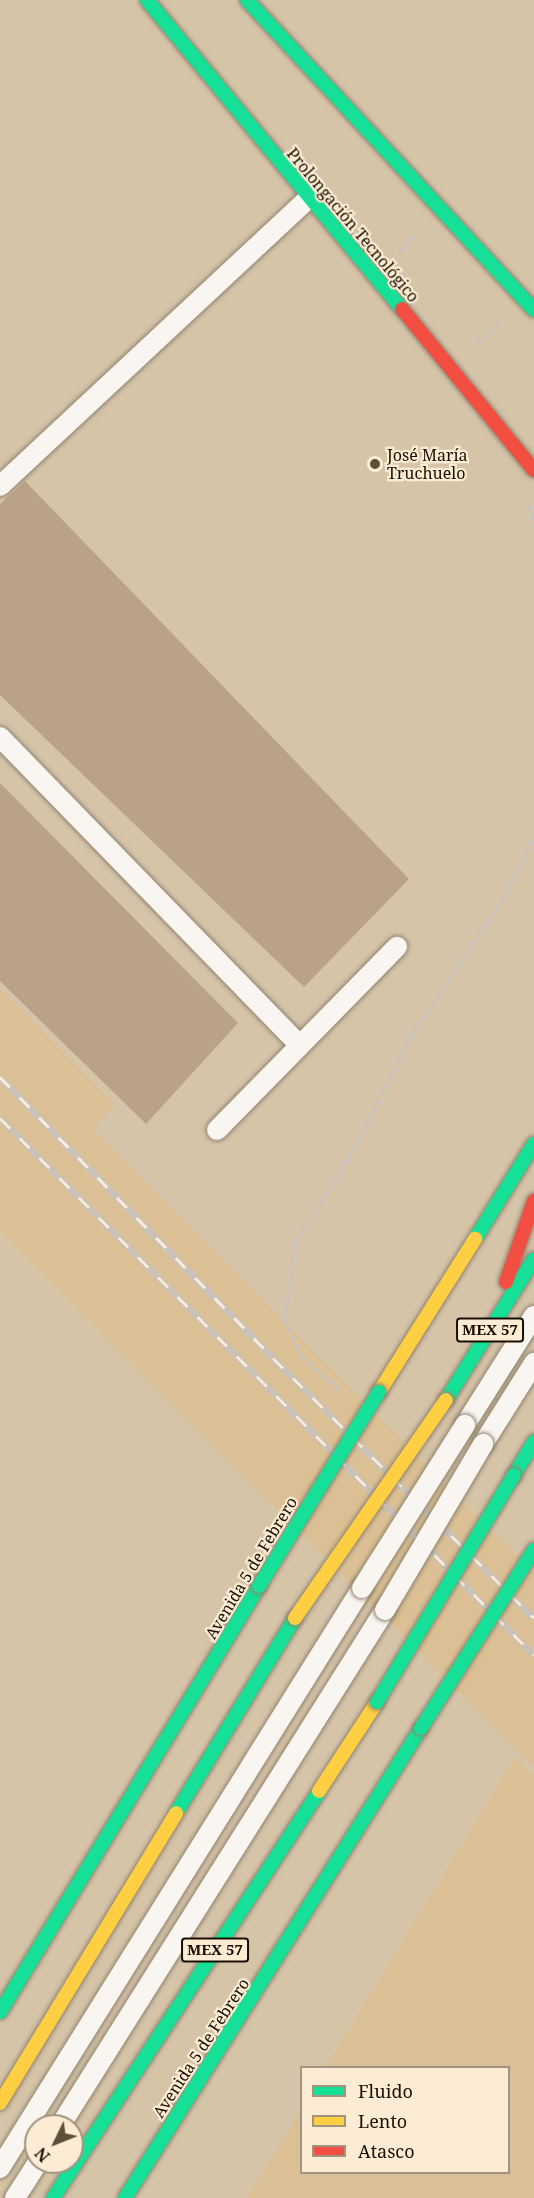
<!DOCTYPE html>
<html>
<head>
<meta charset="utf-8">
<style>
	body { margin:0 }
	#map { position:relative; width:534px; height:2198px; overflow:hidden; background:#d6c4a9; font-family:"Noto Serif",serif }
	div>[style] { position:absolute }
	.built>* { inset:0; background:#dcc095 }
	.building>* { inset:0; background:#baa288 }
	.path>* { height:4px; margin-top:-2px; transform-origin:0; background:repeating-linear-gradient(90deg,#c8c3bc 0 6px,transparent 0 9px) }
	.roads { filter:drop-shadow(0 0 2px #91836e) drop-shadow(0 0 2px #91836e) }
	.lane>* { height:20px; margin:-10px; padding:0 10px; transform-origin:10px; border-radius:10px; background:#f9f6f2 }
	.fast>* { height:14px; margin:-7px; padding:0 7px; transform-origin:7px; border-radius:7px; background:#16e098 }
	.slow>* { height:14px; margin:-7px; padding:0 7px; transform-origin:7px; border-radius:7px; background:#ffcf43 }
	.jam>* { height:14px; margin:-7px; padding:0 7px; transform-origin:7px; border-radius:7px; background:#f24e42 }
	.rail>* { height:7px; margin-top:-3.5px; transform-origin:0; background:repeating-linear-gradient(90deg,#fcecd3 0 14px,#c8c2bb 0 28px); box-sizing:border-box; border-block:2px solid #c8c2bb }
	.bridges { filter:drop-shadow(0 0 2px #91836e) drop-shadow(0 0 2px #91836e) }
	.lane-bridge>* { height:20px; margin:-10px; padding:0 10px; transform-origin:10px; border-radius:10px; background:#f9f6f2 }
	.fast-bridge>* { height:14px; margin:-7px; padding:0 7px; transform-origin:7px; border-radius:7px; background:#16e098 }
	.slow-bridge>* { height:14px; margin:-7px; padding:0 7px; transform-origin:7px; border-radius:7px; background:#ffcf43 }
	.dots>* { width:16px; height:16px; translate:-50% -50%; box-sizing:border-box; border:3px solid #fcecd3; border-radius:50% }
	span { translate:-50% -50%; white-space:nowrap; text-align:center; line-height:1.15; -webkit-text-stroke:4.5px #fcecd3; paint-order:stroke }
	.shield-label span { padding:2px 4px; background:#fcecd3; border:2px solid; border-radius:4px; -webkit-text-stroke-width:0 }
	.shield-label { font-size:15px; color:#190e00; font-weight:700 }
	.street-label { font-size:16px; color:#190e00 }
	.poi-label { font-size:16px; color:#190e00 }
	.left { translate:0 -50%; text-align:left }
	.legend { position:absolute; left:300px; top:2066px; width:210px; height:108px; box-sizing:border-box; background:#fcecd3; border:2px solid #a1937f; margin:0; padding:8px 10px; list-style:none; font-size:18px; color:#190e00 }
	.legend li { display:flex; align-items:center; gap:12px; height:30px }
	.legend b { width:30px; border:2px solid #a1937f }
	.north { position:absolute; left:24px; top:2114px; width:60px; height:60px; box-sizing:border-box; background:#fcecd3; border:2px solid #a1937f; border-radius:50%; rotate:227deg; font-size:16px; font-weight:700; line-height:24px; text-align:center; color:#190e00 }
	.north::after { content:''; display:block; margin:auto; width:21px; height:27px; background:#5b4e3b; clip-path:polygon(50% 0,100% 100%,50% 72%,0 100%) }
</style>
</head>
<body>
<div id="map">
	<div class="built">
		<i style="clip-path:polygon(0 989px,114px 1105px,92px 1129px,534px 1573px,534px 1767px,0 1231px)"></i>
		<i style="clip-path:polygon(515px 1757px,534px 1776px,534px 2198px,247px 2198px,301px 2109px,302px 2172px,508px 2172px,508px 2068px,326px 2067px)"></i>
	</div>
	<div class="building">
		<i style="clip-path:polygon(25px 481px,409px 879px,304px 987px,0 695px,0 504px)"></i>
		<i style="clip-path:polygon(0 783px,238px 1023px,146px 1124px,0 981px)"></i>
	</div>
	<div class="path">
		<i style="left:398px;top:252px;width:26px;rotate:-43deg"></i>
		<i style="left:476px;top:345px;width:31px;rotate:-42deg"></i>
		<i style="left:530px;top:505px;width:26px;rotate:81deg"></i>
		<i style="left:339px;top:1390px;width:48px;rotate:-138.4deg"></i>
		<i style="left:303px;top:1358px;width:42px;rotate:-116.6deg"></i>
		<i style="left:284px;top:1320px;width:79px;rotate:-81.3deg"></i>
		<i style="left:296px;top:1242px;width:123px;rotate:-58.2deg"></i>
		<i style="left:361px;top:1137px;width:114px;rotate:-63.4deg"></i>
		<i style="left:412px;top:1035px;width:151px;rotate:-56.3deg"></i>
		<i style="left:496px;top:909px;width:81px;rotate:-61.8deg"></i>
	</div>
	<div class="roads">
		<div class="lane">
			<i style="left:0;top:486px;width:422px;rotate:-43deg"></i>
			<i style="left:0;top:737px;width:430px;rotate:45.8deg"></i>
			<i style="left:217px;top:1130px;width:257px;rotate:-45.5deg"></i>
			<i style="left:465px;top:1425px;width:129px;rotate:-57.7deg"></i>
			<i style="left:483px;top:1444px;width:96px;rotate:-57.8deg"></i>
			<i style="left:60px;top:2126px;width:610px;rotate:-57.8deg"></i>
			<i style="left:0;top:2168px;width:684px;rotate:-58.03deg"></i>
			<i style="left:15px;top:2198px;width:43px;rotate:-57.4deg"></i>
		</div>
		<div class="fast">
			<i style="left:147px;top:0;width:401px;rotate:50.5deg"></i>
			<i style="left:247px;top:0;width:422px;rotate:47.2deg"></i>
			<i style="left:475px;top:1239px;width:112px;rotate:-58.2deg"></i>
			<i style="left:446px;top:1400px;width:166px;rotate:-58deg"></i>
			<i style="left:514px;top:1475px;width:39px;rotate:-59deg"></i>
			<i style="left:176px;top:1813px;width:228px;rotate:-58.6deg"></i>
			<i style="left:0;top:2012px;width:499px;rotate:-58.7deg"></i>
			<i style="left:53px;top:2198px;width:486px;rotate:-56.8deg"></i>
			<i style="left:125px;top:2198px;width:555px;rotate:-57.8deg"></i>
		</div>
		<div class="slow">
			<i style="left:379px;top:1392px;width:181px;rotate:-57.9deg"></i>
			<i style="left:319px;top:1791px;width:106px;rotate:-56.9deg"></i>
			<i style="left:0;top:2103px;width:339px;rotate:-58.7deg"></i>
		</div>
		<div class="jam">
			<i style="left:402px;top:309px;width:208px;rotate:50.7deg"></i>
			<i style="left:506px;top:1282px;width:86px;rotate:-70.9deg"></i>
		</div>
	</div>
	<div class="rail">
		<i style="left:0;top:1077px;width:392px;rotate:45.8deg"></i>
		<i style="left:273px;top:1358px;width:368px;rotate:44.9deg"></i>
		<i style="left:0;top:1118px;width:757px;rotate:45.16deg"></i>
	</div>
	<div class="bridges">
		<div class="lane-bridge">
			<i style="left:362px;top:1588px;width:193px;rotate:-57.7deg"></i>
			<i style="left:385px;top:1610px;width:193px;rotate:-59.4deg"></i>
		</div>
		<div class="fast-bridge">
			<i style="left:259px;top:1586px;width:228px;rotate:-58.3deg"></i>
			<i style="left:377px;top:1702px;width:265px;rotate:-58.9deg"></i>
			<i style="left:421px;top:1728px;width:211px;rotate:-57.6deg"></i>
		</div>
		<div class="slow-bridge">
			<i style="left:295px;top:1618px;width:265px;rotate:-55.3deg"></i>
		</div>
	</div>
	<div class="dots">
		<i style="left:375px;top:464px;background:#5b4e3b"></i>
	</div>
	<div class="shield-label">
		<span style="left:490px;top:1330px">MEX 57</span>
		<span style="left:215px;top:1950px">MEX 57</span>
	</div>
	<div class="street-label">
		<span style="left:353px;top:225px;rotate:50deg">Prolongación Tecnológico</span>
		<span style="left:251px;top:1568px;rotate:-59deg">Avenida 5 de Febrero</span>
		<span style="left:201px;top:2048px;rotate:-57deg">Avenida 5 de Febrero</span>
	</div>
	<div class="poi-label">
		<span class="left" style="left:387px;top:464px">José María<br>Truchuelo</span>
	</div>
	<ul class="legend">
	<li><b style="height:8px;background:#16e098"></b>Fluido</li>
	<li><b style="height:8px;background:#ffcf43"></b>Lento</li>
	<li><b style="height:8px;background:#f24e42"></b>Atasco</li>
	</ul>
	<div class="north">N</div>
</div>
</body>
</html>
